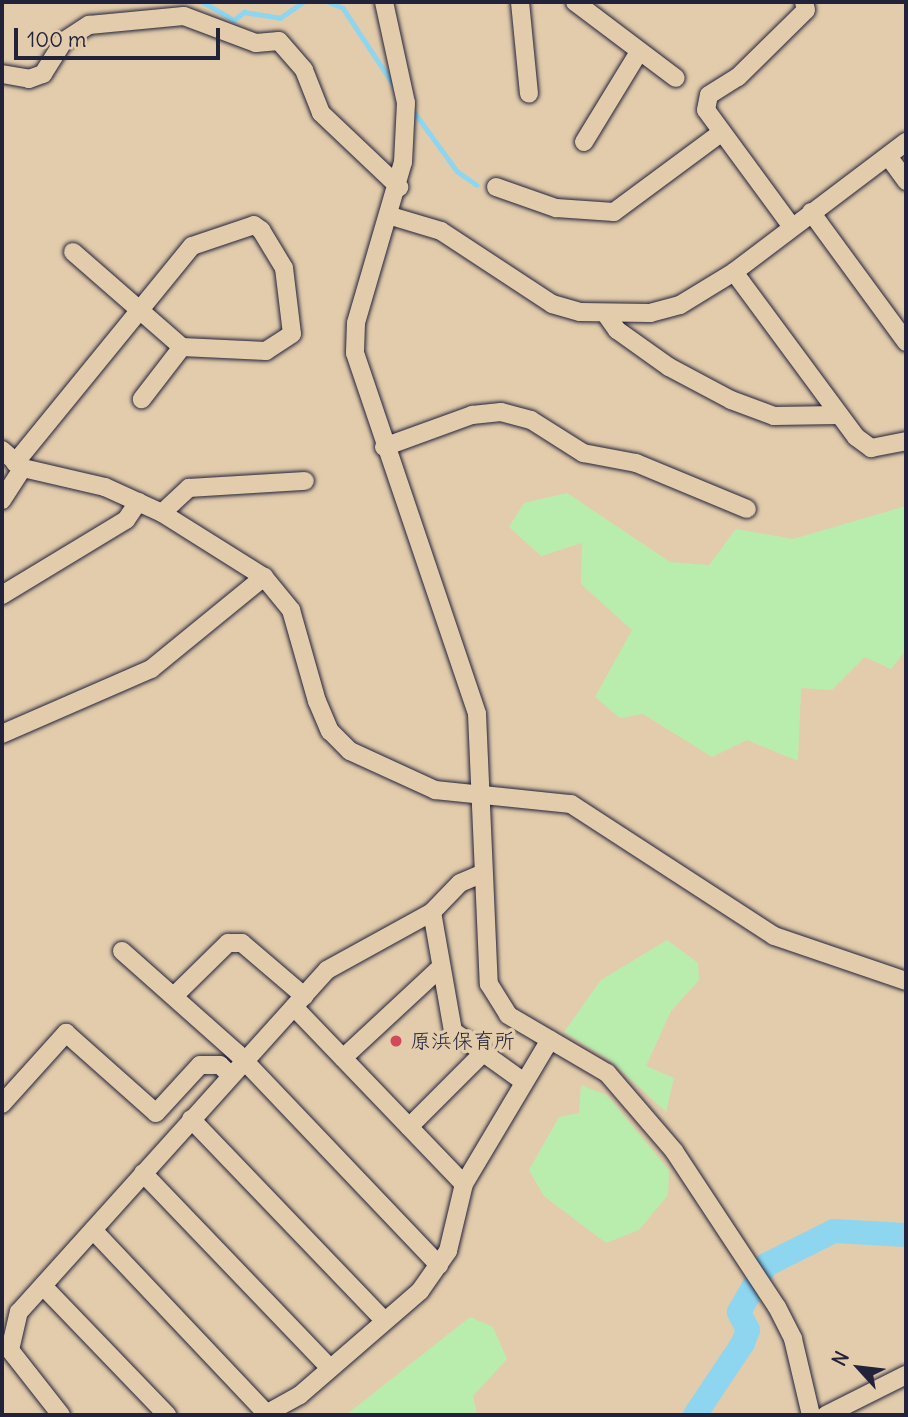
<!DOCTYPE html>
<html>
<head>
<meta charset="utf-8">
<style>
	body { margin:0 }
	#map { position:relative; width:908px; height:1417px; overflow:hidden; background:#e3ccac; font-family:Delius,"Klee One",sans-serif }
	div>[style] { position:absolute }
	.green>* { inset:0; background:#b9edae }
	.stream>* { height:4.5px; margin:-2.25px; padding:0 2.25px; transform-origin:2.25px; border-radius:2.25px; background:#8ed6ef }
	.river>* { height:24px; margin:-12px; padding:0 12px; transform-origin:12px; border-radius:12px; background:#8ed6ef }
	.roads { filter:drop-shadow(0 0 2px #22223b) drop-shadow(0 0 2px #22223b) }
	.minor>* { height:18px; margin:-9px; padding:0 9px; transform-origin:9px; border-radius:9px; background:#e3ccac }
	.dots>* { width:19px; height:19px; translate:-50% -50%; box-sizing:border-box; border:4px solid #e3ccac; border-radius:50% }
	span { translate:-50% -50%; white-space:nowrap; text-align:center; line-height:1.15; -webkit-text-stroke:7px #e3ccac; paint-order:stroke }
	.poi-label { font-size:21px; color:#22223b }
	.left { translate:0 -50%; text-align:left }
	.frame { position:absolute; inset:0; border:4px solid #22223b; pointer-events:none }
	.north { position:absolute; left:824px; top:1333px; width:70px; height:70px; -webkit-text-stroke:5px #e3ccac; paint-order:stroke; rotate:297deg; font-size:19px; font-weight:700; line-height:28px; text-align:center; color:#22223b }
	.north::after { content:''; display:block; margin:auto; width:24px; height:32px; background:#22223b; clip-path:polygon(50% 0,100% 100%,50% 72%,0 100%) }
	.scale { position:absolute; left:14px; top:28px; width:206px; height:32px; box-sizing:border-box; border:4px solid #22223b; border-top:0; padding-left:9px; font-size:21px; line-height:24px; white-space:nowrap; color:#22223b; -webkit-text-stroke:5px #e3ccac; paint-order:stroke }
</style>
</head>
<body>
<div id="map">
	<div class="green">
		<i style="clip-path:polygon(567px 493px,670px 562px,709px 565px,736px 529px,793px 539px,906px 506px,906px 650px,891px 669px,865px 657px,832px 690px,801px 688px,798px 761px,747px 740px,712px 757px,643px 714px,620px 718px,595px 697px,632px 630px,581px 584px,582px 543px,541px 556px,509px 527px,524px 503px)"></i>
		<i style="clip-path:polygon(667px 940px,698px 963px,699px 980px,671px 1011px,646px 1066px,674px 1078px,666px 1112px,610px 1060px,564px 1032px,601px 980px)"></i>
		<i style="clip-path:polygon(581px 1085px,607px 1095px,669px 1170px,668px 1195px,639px 1230px,606px 1243px,544px 1196px,529px 1170px,559px 1117px,579px 1113px)"></i>
		<i style="clip-path:polygon(470px 1317px,493px 1327px,507px 1359px,473px 1396px,477px 1415px,346px 1415px)"></i>
	</div>
	<div class="stream">
		<i style="left:203px;top:2px;width:36px;rotate:30deg"></i>
		<i style="left:234px;top:20px;width:13px;rotate:-39deg"></i>
		<i style="left:244px;top:12px;width:36px;rotate:9deg"></i>
		<i style="left:280px;top:18px;width:28px;rotate:-35deg"></i>
		<i style="left:329px;top:2px;width:15px;rotate:23deg"></i>
		<i style="left:343px;top:8px;width:96px;rotate:56.5deg"></i>
		<i style="left:412px;top:109px;width:77px;rotate:54deg"></i>
		<i style="left:457px;top:171px;width:24px;rotate:35deg"></i>
	</div>
	<div class="river">
		<i style="left:695px;top:1415px;width:87px;rotate:-56.3deg"></i>
		<i style="left:743px;top:1343px;width:14px;rotate:-69deg"></i>
		<i style="left:748px;top:1330px;width:20px;rotate:-117deg"></i>
		<i style="left:739px;top:1312px;width:54px;rotate:-60.1deg"></i>
		<i style="left:766px;top:1265px;width:76px;rotate:-26.6deg"></i>
		<i style="left:834px;top:1231px;width:72px;rotate:3.2deg"></i>
	</div>
	<div class="roads">
		<div class="minor">
			<i style="left:384px;top:2px;width:103px;rotate:77.7deg"></i>
			<i style="left:406px;top:103px;width:59px;rotate:92.9deg"></i>
			<i style="left:403px;top:162px;width:168px;rotate:106.3deg"></i>
			<i style="left:356px;top:323px;width:30px;rotate:92deg"></i>
			<i style="left:355px;top:353px;width:381px;rotate:71.3deg"></i>
			<i style="left:477px;top:714px;width:270px;rotate:87.5deg"></i>
			<i style="left:489px;top:984px;width:36px;rotate:58deg"></i>
			<i style="left:508px;top:1015px;width:115px;rotate:30.4deg"></i>
			<i style="left:607px;top:1073px;width:103px;rotate:49.3deg"></i>
			<i style="left:674px;top:1151px;width:187px;rotate:56.6deg"></i>
			<i style="left:777px;top:1307px;width:36px;rotate:63deg"></i>
			<i style="left:793px;top:1339px;width:78px;rotate:76.7deg"></i>
			<i style="left:520px;top:2px;width:92px;rotate:84.4deg"></i>
			<i style="left:575px;top:2px;width:126px;rotate:37deg"></i>
			<i style="left:2px;top:74px;width:27px;rotate:10deg"></i>
			<i style="left:29px;top:79px;width:15px;rotate:-20deg"></i>
			<i style="left:43px;top:74px;width:39px;rotate:-58deg"></i>
			<i style="left:64px;top:41px;width:30px;rotate:-33deg"></i>
			<i style="left:89px;top:25px;width:95px;rotate:-5.4deg"></i>
			<i style="left:184px;top:16px;width:77px;rotate:20.6deg"></i>
			<i style="left:256px;top:43px;width:23px;rotate:-5deg"></i>
			<i style="left:279px;top:41px;width:38px;rotate:49deg"></i>
			<i style="left:304px;top:70px;width:46px;rotate:68.4deg"></i>
			<i style="left:321px;top:113px;width:108px;rotate:43.5deg"></i>
			<i style="left:584px;top:142px;width:105px;rotate:-58.6deg"></i>
			<i style="left:888px;top:156px;width:31px;rotate:54deg"></i>
			<i style="left:496px;top:187px;width:64px;rotate:19.3deg"></i>
			<i style="left:556px;top:208px;width:58px;rotate:3.9deg"></i>
			<i style="left:614px;top:212px;width:134px;rotate:-36.5deg"></i>
			<i style="left:811px;top:212px;width:161px;rotate:53.8deg"></i>
			<i style="left:391px;top:216px;width:52px;rotate:16.7deg"></i>
			<i style="left:441px;top:231px;width:133px;rotate:33.3deg"></i>
			<i style="left:552px;top:304px;width:29px;rotate:16deg"></i>
			<i style="left:580px;top:312px;width:70px;rotate:0.8deg"></i>
			<i style="left:650px;top:313px;width:31px;rotate:-15deg"></i>
			<i style="left:680px;top:305px;width:63px;rotate:-31.4deg"></i>
			<i style="left:734px;top:272px;width:216px;rotate:-37.1deg"></i>
			<i style="left:792px;top:227px;width:145px;rotate:-126.3deg"></i>
			<i style="left:706px;top:110px;width:15px;rotate:-79deg"></i>
			<i style="left:709px;top:95px;width:34px;rotate:-32deg"></i>
			<i style="left:738px;top:77px;width:95px;rotate:-44.6deg"></i>
			<i style="left:806px;top:10px;width:8px;rotate:-104deg"></i>
			<i style="left:73px;top:252px;width:145px;rotate:41.1deg"></i>
			<i style="left:734px;top:272px;width:205px;rotate:53.5deg"></i>
			<i style="left:856px;top:437px;width:19px;rotate:36deg"></i>
			<i style="left:871px;top:448px;width:36px;rotate:-11deg"></i>
			<i style="left:605px;top:313px;width:21px;rotate:55deg"></i>
			<i style="left:617px;top:330px;width:64px;rotate:35.4deg"></i>
			<i style="left:669px;top:367px;width:70px;rotate:28deg"></i>
			<i style="left:731px;top:400px;width:46px;rotate:20.4deg"></i>
			<i style="left:774px;top:416px;width:64px;rotate:-0.9deg"></i>
			<i style="left:384px;top:447px;width:94px;rotate:-20deg"></i>
			<i style="left:472px;top:415px;width:29px;rotate:-6deg"></i>
			<i style="left:501px;top:412px;width:31px;rotate:15deg"></i>
			<i style="left:531px;top:420px;width:62px;rotate:32.4deg"></i>
			<i style="left:583px;top:453px;width:54px;rotate:10.7deg"></i>
			<i style="left:636px;top:463px;width:120px;rotate:22.5deg"></i>
			<i style="left:2px;top:450px;width:28px;rotate:41deg"></i>
			<i style="left:23px;top:468px;width:84px;rotate:13deg"></i>
			<i style="left:105px;top:487px;width:63px;rotate:24.5deg"></i>
			<i style="left:162px;top:513px;width:120px;rotate:32.1deg"></i>
			<i style="left:264px;top:577px;width:43px;rotate:50.7deg"></i>
			<i style="left:291px;top:610px;width:95px;rotate:74.1deg"></i>
			<i style="left:317px;top:701px;width:33px;rotate:67deg"></i>
			<i style="left:330px;top:731px;width:28px;rotate:45deg"></i>
			<i style="left:350px;top:751px;width:94px;rotate:24.6deg"></i>
			<i style="left:435px;top:790px;width:137px;rotate:5.9deg"></i>
			<i style="left:571px;top:804px;width:242px;rotate:33deg"></i>
			<i style="left:774px;top:936px;width:139px;rotate:18.8deg"></i>
			<i style="left:15px;top:463px;width:280px;rotate:-50.8deg"></i>
			<i style="left:192px;top:246px;width:65px;rotate:-18.7deg"></i>
			<i style="left:254px;top:225px;width:9px;rotate:36deg"></i>
			<i style="left:261px;top:230px;width:44px;rotate:58.8deg"></i>
			<i style="left:284px;top:268px;width:66px;rotate:83.1deg"></i>
			<i style="left:292px;top:334px;width:31px;rotate:147deg"></i>
			<i style="left:266px;top:351px;width:84px;rotate:-177.3deg"></i>
			<i style="left:182px;top:347px;width:66px;rotate:127.6deg"></i>
			<i style="left:2px;top:500px;width:38px;rotate:-57deg"></i>
			<i style="left:162px;top:513px;width:37px;rotate:-43deg"></i>
			<i style="left:189px;top:488px;width:116px;rotate:-3.5deg"></i>
			<i style="left:2px;top:595px;width:145px;rotate:-31.2deg"></i>
			<i style="left:126px;top:520px;width:22px;rotate:-56deg"></i>
			<i style="left:2px;top:734px;width:163px;rotate:-23.6deg"></i>
			<i style="left:151px;top:669px;width:146px;rotate:-39.2deg"></i>
			<i style="left:432px;top:912px;width:121px;rotate:80deg"></i>
			<i style="left:453px;top:1031px;width:87px;rotate:35.7deg"></i>
			<i style="left:122px;top:951px;width:154px;rotate:41.6deg"></i>
			<i style="left:237px;top:1053px;width:293px;rotate:46.4deg"></i>
			<i style="left:174px;top:996px;width:76px;rotate:-44.5deg"></i>
			<i style="left:228px;top:943px;width:14px"></i>
			<i style="left:242px;top:943px;width:82px;rotate:40.5deg"></i>
			<i style="left:294px;top:1007px;width:245px;rotate:46.2deg"></i>
			<i style="left:343px;top:1058px;width:134px;rotate:-42.9deg"></i>
			<i style="left:2px;top:1104px;width:96px;rotate:-48deg"></i>
			<i style="left:66px;top:1033px;width:120px;rotate:41.6deg"></i>
			<i style="left:156px;top:1113px;width:65px;rotate:-47.5deg"></i>
			<i style="left:200px;top:1065px;width:20px"></i>
			<i style="left:220px;top:1065px;width:14px;rotate:45deg"></i>
			<i style="left:191px;top:1119px;width:279px;rotate:46.2deg"></i>
			<i style="left:409px;top:1127px;width:102px;rotate:-45deg"></i>
			<i style="left:143px;top:1173px;width:269px;rotate:46.2deg"></i>
			<i style="left:93px;top:1230px;width:253px;rotate:46.6deg"></i>
			<i style="left:43px;top:1286px;width:179px;rotate:46.1deg"></i>
			<i style="left:61px;top:1415px;width:83px;rotate:-128.1deg"></i>
			<i style="left:10px;top:1350px;width:39px;rotate:-77deg"></i>
			<i style="left:19px;top:1312px;width:460px;rotate:-48deg"></i>
			<i style="left:327px;top:970px;width:120px;rotate:-28.9deg"></i>
			<i style="left:432px;top:912px;width:40px;rotate:-46deg"></i>
			<i style="left:460px;top:883px;width:25px;rotate:-23deg"></i>
			<i style="left:264px;top:1415px;width:41px;rotate:-29.1deg"></i>
			<i style="left:300px;top:1395px;width:159px;rotate:-40.9deg"></i>
			<i style="left:420px;top:1291px;width:49px;rotate:-55deg"></i>
			<i style="left:448px;top:1251px;width:69px;rotate:-76.6deg"></i>
			<i style="left:464px;top:1184px;width:168px;rotate:-59.2deg"></i>
			<i style="left:826px;top:1415px;width:89px;rotate:-26.6deg"></i>
		</div>
	</div>
	<div class="dots">
		<i style="left:396px;top:1041px;background:#d1495b"></i>
	</div>
	<div class="poi-label">
		<span class="left" style="left:410px;top:1041px">原浜保育所</span>
	</div>
	<div class="frame"></div>
	<div class="north">N</div>
	<div class="scale">100 m</div>
</div>
</body>
</html>
